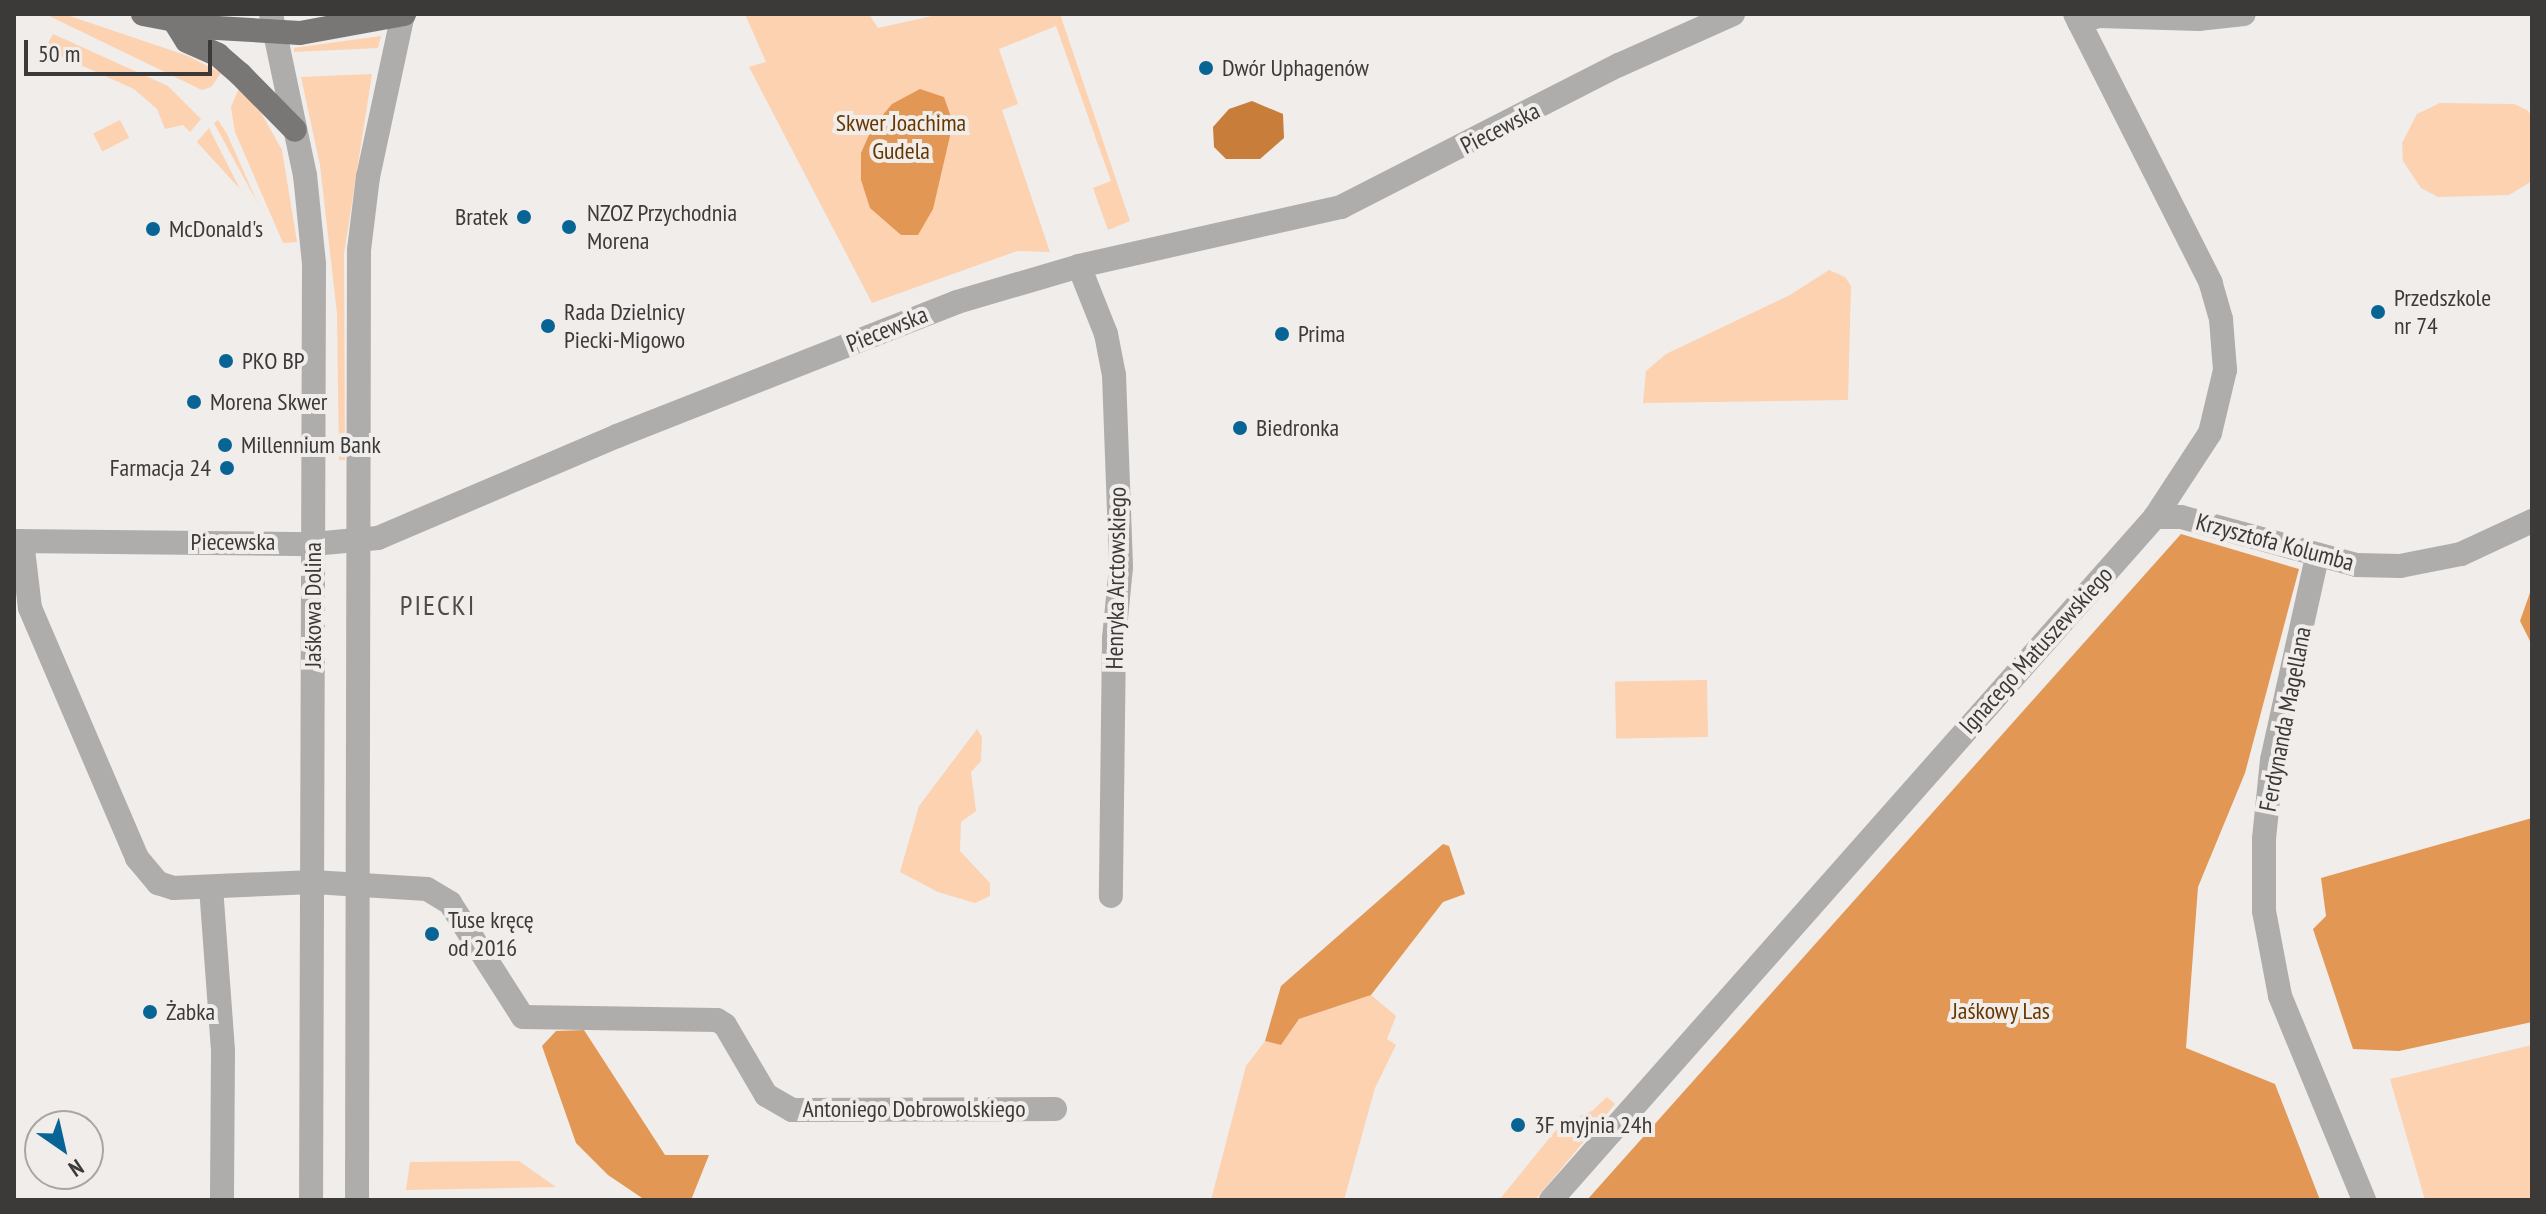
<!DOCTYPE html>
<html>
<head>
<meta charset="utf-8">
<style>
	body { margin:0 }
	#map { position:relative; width:2546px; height:1214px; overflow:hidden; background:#f0edeb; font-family:"PT Sans Narrow",sans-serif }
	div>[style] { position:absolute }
	.green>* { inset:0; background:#fcd2b1; transform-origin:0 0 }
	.forest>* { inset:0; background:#e29754 }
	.water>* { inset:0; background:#c87e3a }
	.minor>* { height:24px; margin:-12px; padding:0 12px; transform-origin:12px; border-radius:12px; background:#aeadac }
	.major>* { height:24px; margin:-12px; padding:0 12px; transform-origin:12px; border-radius:12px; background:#797775 }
	.dots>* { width:22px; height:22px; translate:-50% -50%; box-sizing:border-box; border:4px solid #f0edeb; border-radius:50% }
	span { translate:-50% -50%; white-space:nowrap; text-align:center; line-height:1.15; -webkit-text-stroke:8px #f0edeb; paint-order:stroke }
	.poi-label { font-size:24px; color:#3b3a39 }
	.left { translate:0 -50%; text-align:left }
	.right { translate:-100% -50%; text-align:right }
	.park-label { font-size:24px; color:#673700 }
	.street-label { font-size:24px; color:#3b3a39 }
	.quarter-label { font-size:28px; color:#4e4b4a; letter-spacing:2px }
	.frame { position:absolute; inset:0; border:16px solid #3b3a39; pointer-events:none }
	.north { position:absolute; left:24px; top:1110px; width:80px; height:80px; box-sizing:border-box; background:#f0edeb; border:2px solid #a8a5a4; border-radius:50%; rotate:146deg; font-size:22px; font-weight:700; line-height:32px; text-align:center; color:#3b3a39 }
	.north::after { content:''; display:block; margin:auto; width:28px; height:36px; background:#086494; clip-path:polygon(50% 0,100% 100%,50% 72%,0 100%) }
	.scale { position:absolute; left:24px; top:40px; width:188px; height:36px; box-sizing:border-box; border:4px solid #3b3a39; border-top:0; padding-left:10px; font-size:24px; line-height:28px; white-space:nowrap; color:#3b3a39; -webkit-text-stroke:6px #f0edeb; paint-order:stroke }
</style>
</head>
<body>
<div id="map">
	<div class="green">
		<i style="clip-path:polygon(45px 14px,64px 14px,188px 56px,221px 73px,211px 87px,202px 90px)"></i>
		<i style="clip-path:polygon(745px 14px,869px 14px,878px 28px,941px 14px,1060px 14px,1130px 221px,1108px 230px,1093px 188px,1111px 181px,1056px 26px,999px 49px,1018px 104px,1002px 110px,1050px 252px,1017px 251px,872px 303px,749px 67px,766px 62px)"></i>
		<i style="clip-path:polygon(53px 34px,168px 86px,201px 119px,190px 132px,183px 125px,165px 129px,157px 109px,134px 89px,45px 49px)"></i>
		<i style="clip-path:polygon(381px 36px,378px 48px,294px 52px,294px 48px)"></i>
		<i style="clip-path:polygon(372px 74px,344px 254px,345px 460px,339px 460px,337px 313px,320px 165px,301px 77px)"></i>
		<i style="clip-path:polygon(239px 88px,259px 109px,282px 150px,297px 242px,283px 243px,235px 132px,231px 107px)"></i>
		<i style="clip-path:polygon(2440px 103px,2514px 104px,2527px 110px,2532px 116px,2532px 181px,2509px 195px,2438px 197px,2421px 188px,2403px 161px,2402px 143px,2417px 114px)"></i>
		<i style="left:120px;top:120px;width:20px;height:30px;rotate:63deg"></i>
		<i style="clip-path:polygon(218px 120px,227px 134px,258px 204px,214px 123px)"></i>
		<i style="clip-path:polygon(209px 128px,215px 140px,240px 189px,197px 142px)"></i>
		<i style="clip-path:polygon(1829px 270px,1845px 277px,1851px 286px,1848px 400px,1643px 403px,1646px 371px,1666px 354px,1790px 295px)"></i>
		<i style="left:1707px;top:680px;width:57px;height:92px;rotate:89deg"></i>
		<i style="clip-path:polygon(977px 729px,982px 737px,981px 761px,971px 772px,976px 811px,961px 822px,960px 851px,990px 883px,990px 896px,975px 903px,938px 892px,900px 872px,919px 806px)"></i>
		<i style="clip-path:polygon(1371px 995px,1396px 1016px,1387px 1039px,1396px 1045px,1375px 1088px,1344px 1200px,1211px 1200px,1246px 1066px,1265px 1041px,1281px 1045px,1299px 1019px)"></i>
		<i style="clip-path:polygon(2532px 1045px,2532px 1200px,2425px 1200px,2390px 1079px)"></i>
		<i style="clip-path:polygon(1607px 1097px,1615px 1104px,1535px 1200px,1499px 1200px,1561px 1124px,1592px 1111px)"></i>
		<i style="clip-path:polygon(519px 1161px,556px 1187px,406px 1190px,410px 1162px)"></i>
	</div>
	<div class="forest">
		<i style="clip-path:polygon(920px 89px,944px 97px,953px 123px,933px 209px,918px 235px,901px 235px,870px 208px,861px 180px,861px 153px,872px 128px,892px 104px)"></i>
		<i style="clip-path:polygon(2181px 534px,2299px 569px,2245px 773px,2198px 887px,2186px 1048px,2275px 1084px,2320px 1200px,1587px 1200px)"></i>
		<i style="clip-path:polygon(2532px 587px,2532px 645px,2520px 621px)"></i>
		<i style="clip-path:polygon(2532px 818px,2532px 1022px,2399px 1051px,2353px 1049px,2313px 929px,2326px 916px,2321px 878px)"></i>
		<i style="clip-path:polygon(1443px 844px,1449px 846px,1465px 894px,1443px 902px,1371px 995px,1299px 1019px,1281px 1045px,1265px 1041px,1281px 986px)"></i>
		<i style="clip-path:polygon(584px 1030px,665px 1155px,709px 1155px,691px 1200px,645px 1200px,608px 1175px,576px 1143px,542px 1046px,556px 1031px)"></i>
	</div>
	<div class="water">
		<i style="clip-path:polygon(1252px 101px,1283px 114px,1284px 138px,1260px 159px,1226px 159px,1214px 147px,1213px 127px,1229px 109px)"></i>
	</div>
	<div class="minor">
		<i style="left:271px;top:14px;width:165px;rotate:78.1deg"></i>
		<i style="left:305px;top:175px;width:89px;rotate:84.2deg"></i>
		<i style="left:314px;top:264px;width:936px;rotate:90.18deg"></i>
		<i style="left:2079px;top:22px;width:21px;rotate:-17deg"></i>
		<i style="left:2099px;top:16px;width:99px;rotate:1.7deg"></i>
		<i style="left:2198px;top:19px;width:46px;rotate:-6.2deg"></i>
		<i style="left:1079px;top:266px;width:73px;rotate:68.3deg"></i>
		<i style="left:1106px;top:334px;width:42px;rotate:79deg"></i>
		<i style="left:1114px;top:375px;width:192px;rotate:87.9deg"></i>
		<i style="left:1121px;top:567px;width:71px;rotate:95.6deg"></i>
		<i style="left:1114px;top:638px;width:258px;rotate:90.7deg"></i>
		<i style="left:2155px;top:517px;width:26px"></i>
		<i style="left:2181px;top:517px;width:181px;rotate:15.3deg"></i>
		<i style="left:2356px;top:565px;width:44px;rotate:1.3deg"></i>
		<i style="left:2400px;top:566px;width:62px;rotate:-11.1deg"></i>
		<i style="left:2461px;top:554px;width:78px;rotate:-24.9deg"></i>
		<i style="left:14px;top:541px;width:299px;rotate:0.6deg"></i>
		<i style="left:313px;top:544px;width:65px;rotate:-5.3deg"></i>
		<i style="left:378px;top:538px;width:260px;rotate:-23.1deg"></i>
		<i style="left:617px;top:436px;width:365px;rotate:-21.5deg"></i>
		<i style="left:957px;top:302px;width:127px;rotate:-16.4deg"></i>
		<i style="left:1079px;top:266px;width:269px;rotate:-12.7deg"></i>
		<i style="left:1341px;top:207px;width:312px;rotate:-27.1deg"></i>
		<i style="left:1619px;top:65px;width:125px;rotate:-24.1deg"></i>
		<i style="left:22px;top:541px;width:67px;rotate:83.2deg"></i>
		<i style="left:30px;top:608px;width:272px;rotate:66.8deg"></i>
		<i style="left:137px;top:858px;width:33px;rotate:50deg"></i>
		<i style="left:158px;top:883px;width:16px;rotate:18deg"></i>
		<i style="left:173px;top:888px;width:140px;rotate:-2.5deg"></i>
		<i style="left:313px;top:882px;width:114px;rotate:3.5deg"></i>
		<i style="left:427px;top:889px;width:27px;rotate:31deg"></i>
		<i style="left:450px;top:903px;width:135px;rotate:57.4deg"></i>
		<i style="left:523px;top:1017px;width:194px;rotate:0.9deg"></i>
		<i style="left:717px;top:1020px;width:9px;rotate:32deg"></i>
		<i style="left:725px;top:1025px;width:81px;rotate:59.6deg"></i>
		<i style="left:766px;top:1095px;width:30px;rotate:30deg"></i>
		<i style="left:792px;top:1110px;width:263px;rotate:-0.2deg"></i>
		<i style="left:2317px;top:557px;width:208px;rotate:102.5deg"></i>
		<i style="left:2272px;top:760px;width:79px;rotate:95.8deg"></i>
		<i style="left:2264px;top:839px;width:72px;rotate:90deg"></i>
		<i style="left:2264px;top:911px;width:86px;rotate:79.3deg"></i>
		<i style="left:2280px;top:996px;width:221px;rotate:67.6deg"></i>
		<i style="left:211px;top:887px;width:164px;rotate:85.8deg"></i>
		<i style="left:223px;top:1051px;width:149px;rotate:90.4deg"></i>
		<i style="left:357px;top:1200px;width:950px;rotate:-89.88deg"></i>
		<i style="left:359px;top:250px;width:74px;rotate:-83deg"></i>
		<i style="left:368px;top:177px;width:167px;rotate:-77.9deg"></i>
		<i style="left:1551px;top:1200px;width:912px;rotate:-48.51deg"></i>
		<i style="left:2155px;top:517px;width:100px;rotate:-56.8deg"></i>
		<i style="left:2210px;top:433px;width:65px;rotate:-76.6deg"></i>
		<i style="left:2225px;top:370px;width:51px;rotate:-94.5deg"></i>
		<i style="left:2221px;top:319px;width:37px;rotate:-106deg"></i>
		<i style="left:2211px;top:283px;width:301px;rotate:-116.8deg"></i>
	</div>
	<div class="major">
		<i style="left:143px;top:14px;width:75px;rotate:10.7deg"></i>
		<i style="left:217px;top:28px;width:83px;rotate:3.4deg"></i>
		<i style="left:300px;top:33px;width:106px;rotate:-10.4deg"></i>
		<i style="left:175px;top:22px;width:22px;rotate:58deg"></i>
		<i style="left:187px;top:41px;width:34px;rotate:24deg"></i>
		<i style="left:218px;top:55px;width:29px;rotate:41deg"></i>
		<i style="left:240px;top:74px;width:78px;rotate:45.5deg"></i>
	</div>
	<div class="dots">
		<i style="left:1206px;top:68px;background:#086494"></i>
		<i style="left:524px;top:217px;background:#086494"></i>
		<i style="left:569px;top:227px;background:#086494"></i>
		<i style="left:153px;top:229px;background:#086494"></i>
		<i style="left:2378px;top:312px;background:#086494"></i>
		<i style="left:548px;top:326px;background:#086494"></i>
		<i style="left:1282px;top:334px;background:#086494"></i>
		<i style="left:226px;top:361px;background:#086494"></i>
		<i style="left:194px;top:402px;background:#086494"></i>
		<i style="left:1240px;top:428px;background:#086494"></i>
		<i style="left:225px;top:445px;background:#086494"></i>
		<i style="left:227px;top:468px;background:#086494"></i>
		<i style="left:432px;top:934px;background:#086494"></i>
		<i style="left:150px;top:1012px;background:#086494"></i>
		<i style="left:1518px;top:1125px;background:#086494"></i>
	</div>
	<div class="poi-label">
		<span class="left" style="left:1222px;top:68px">Dwór Uphagenów</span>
		<span class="left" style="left:587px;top:227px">NZOZ Przychodnia<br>Morena</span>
		<span class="right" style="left:508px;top:217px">Bratek</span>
		<span class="left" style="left:169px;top:229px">McDonald's</span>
		<span class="left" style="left:2394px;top:312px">Przedszkole<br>nr 74</span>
		<span class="left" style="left:564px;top:326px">Rada Dzielnicy<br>Piecki-Migowo</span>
		<span class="left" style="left:1298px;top:334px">Prima</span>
		<span class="left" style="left:242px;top:361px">PKO BP</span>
		<span class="left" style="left:210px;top:402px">Morena Skwer</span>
		<span class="left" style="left:1256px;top:428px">Biedronka</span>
		<span class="left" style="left:241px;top:445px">Millennium Bank</span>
		<span class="right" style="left:211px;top:468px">Farmacja 24</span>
		<span class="left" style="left:448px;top:934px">Tuse kręcę<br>od 2016</span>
		<span class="left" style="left:166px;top:1012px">Żabka</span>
		<span class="left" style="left:1534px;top:1125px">3F myjnia 24h</span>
	</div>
	<div class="park-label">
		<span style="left:901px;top:137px">Skwer Joachima<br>Gudela</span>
		<span style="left:2001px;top:1011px">Jaśkowy Las</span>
	</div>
	<div class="street-label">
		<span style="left:1500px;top:128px;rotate:-27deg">Piecewska</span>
		<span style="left:887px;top:329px;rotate:-22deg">Piecewska</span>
		<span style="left:233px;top:542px">Piecewska</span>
		<span style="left:2275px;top:542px;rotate:15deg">Krzysztofa Kolumba</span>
		<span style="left:1116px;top:578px;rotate:-89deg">Henryka Arctowskiego</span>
		<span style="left:313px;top:605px;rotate:-90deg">Jaśkowa Dolina</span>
		<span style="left:2036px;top:650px;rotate:-48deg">Ignacego Matuszewskiego</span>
		<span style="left:2285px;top:719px;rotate:-79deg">Ferdynanda Magellana</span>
		<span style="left:914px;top:1109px">Antoniego Dobrowolskiego</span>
	</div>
	<div class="quarter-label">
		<span style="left:438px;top:605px">PIECKI</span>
	</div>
	<div class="frame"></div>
	<div class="north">N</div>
	<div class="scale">50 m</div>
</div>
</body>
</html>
